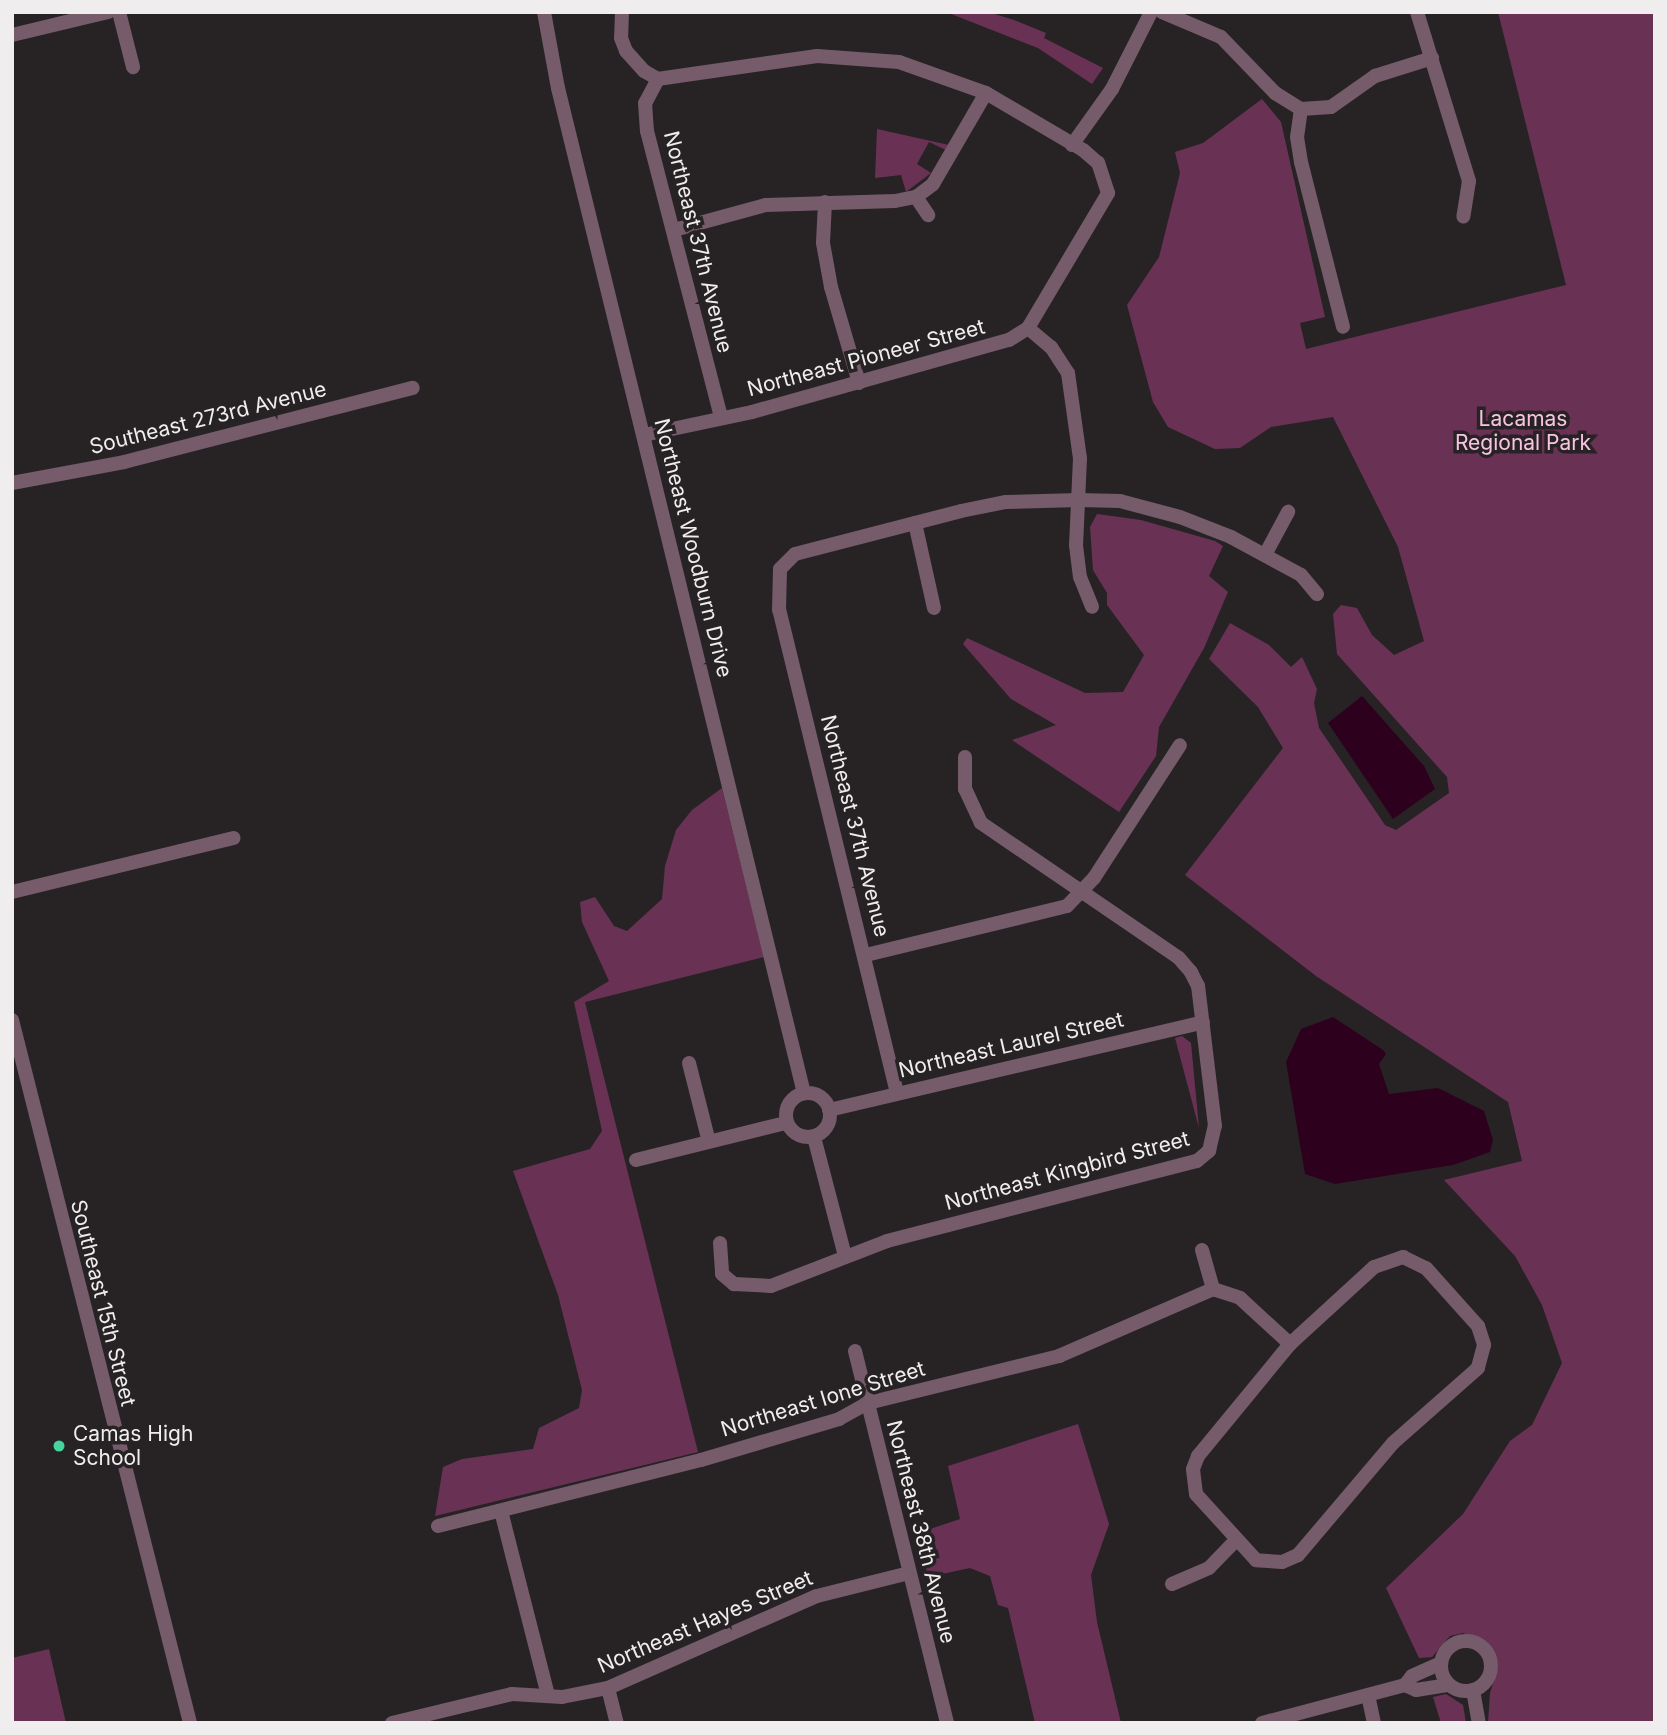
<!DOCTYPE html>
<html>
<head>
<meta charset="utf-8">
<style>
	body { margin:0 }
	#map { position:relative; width:1667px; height:1735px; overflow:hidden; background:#272325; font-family:Inter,sans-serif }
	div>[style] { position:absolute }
	.green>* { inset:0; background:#693254 }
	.water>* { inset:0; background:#2d001e }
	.minor>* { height:14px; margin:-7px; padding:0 7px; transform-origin:7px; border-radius:7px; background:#765b6a }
	.minor>.ring { margin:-7px; padding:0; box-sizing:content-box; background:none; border:14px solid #765b6a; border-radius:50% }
	.dots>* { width:19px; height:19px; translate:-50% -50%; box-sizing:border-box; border:4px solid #272325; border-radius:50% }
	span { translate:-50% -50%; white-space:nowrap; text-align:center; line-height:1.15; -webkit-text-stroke:7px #272325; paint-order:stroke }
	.street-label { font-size:21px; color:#f0edee }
	.park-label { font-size:21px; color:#f8c3e1 }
	.poi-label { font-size:21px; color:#f0edee }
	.left { translate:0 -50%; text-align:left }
	.frame { position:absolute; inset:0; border:14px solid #f0edee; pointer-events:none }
</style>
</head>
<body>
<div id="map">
	<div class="green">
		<i style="clip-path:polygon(946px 12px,988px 12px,1014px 20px,1046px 33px,1044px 38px,1103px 68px,1092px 84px,1038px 48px)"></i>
		<i style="clip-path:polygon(1498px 12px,1655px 12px,1655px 1723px,1488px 1723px,1490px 1693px,1498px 1667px,1487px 1642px,1463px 1633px,1450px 1636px,1432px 1657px,1419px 1658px,1386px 1588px,1463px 1514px,1510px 1441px,1532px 1425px,1562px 1363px,1542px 1305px,1515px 1256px,1444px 1180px,1522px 1161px,1508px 1102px,1316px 976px,1185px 875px,1283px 748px,1258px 707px,1209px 659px,1230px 623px,1269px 645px,1291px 667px,1302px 657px,1317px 689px,1314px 703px,1319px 728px,1385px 825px,1396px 830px,1449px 793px,1447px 777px,1337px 654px,1333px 614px,1341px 605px,1357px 608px,1372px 635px,1394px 655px,1424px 641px,1398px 547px,1333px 417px,1271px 427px,1240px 448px,1215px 449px,1168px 427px,1153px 402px,1127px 305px,1159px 257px,1180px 173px,1175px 152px,1203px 143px,1262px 99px,1281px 122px,1325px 317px,1300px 323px,1306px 349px,1566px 285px)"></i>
		<i style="clip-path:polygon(877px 129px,949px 145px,946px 150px,929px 142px,917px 164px,931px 173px,906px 192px,901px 175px,875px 178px)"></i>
		<i style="clip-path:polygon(1097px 514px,1141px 520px,1215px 541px,1223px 546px,1209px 576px,1228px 592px,1204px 648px,1159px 727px,1156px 756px,1119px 812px,1012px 740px,1056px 725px,1011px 699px,963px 644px,967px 638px,1085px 693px,1123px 692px,1144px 655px,1107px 605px,1107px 593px,1093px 570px,1090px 527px)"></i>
		<i style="clip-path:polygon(722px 788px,764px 957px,585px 1002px,698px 1452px,435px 1516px,443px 1467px,462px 1459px,533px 1449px,539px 1428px,579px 1408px,582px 1390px,558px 1295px,513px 1171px,590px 1149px,602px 1131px,574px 1002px,609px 981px,582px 922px,580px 902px,595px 897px,614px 926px,627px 931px,662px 899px,665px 866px,676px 830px,692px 810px)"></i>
		<i style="clip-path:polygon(1182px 1036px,1191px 1043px,1199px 1128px,1175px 1038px)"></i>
		<i style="clip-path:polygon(1078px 1424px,1109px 1524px,1091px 1575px,1097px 1622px,1121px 1723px,1035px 1723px,1008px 1608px,998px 1605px,990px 1576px,970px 1568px,928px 1577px,918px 1533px,960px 1519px,948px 1466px)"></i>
		<i style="clip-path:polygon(49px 1649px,66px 1723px,12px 1723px,12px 1658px)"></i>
		<i style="clip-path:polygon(1446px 1694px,1463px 1705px,1466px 1723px,1441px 1723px,1433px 1697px)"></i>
	</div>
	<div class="water">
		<i style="clip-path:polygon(1362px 696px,1424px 766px,1435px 789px,1393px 819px,1328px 723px)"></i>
		<i style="clip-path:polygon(1333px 1017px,1383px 1050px,1386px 1054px,1379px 1064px,1389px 1094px,1438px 1088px,1484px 1111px,1493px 1140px,1490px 1152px,1453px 1165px,1335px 1184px,1305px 1174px,1286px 1062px,1301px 1029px)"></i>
	</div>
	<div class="minor">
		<i style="left:119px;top:12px;width:57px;rotate:75.7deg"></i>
		<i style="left:544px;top:12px;width:77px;rotate:79.6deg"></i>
		<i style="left:558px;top:88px;width:1035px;rotate:76.25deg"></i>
		<i style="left:622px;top:12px;width:26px;rotate:92deg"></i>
		<i style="left:621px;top:38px;width:14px;rotate:69deg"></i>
		<i style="left:626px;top:51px;width:27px;rotate:48deg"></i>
		<i style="left:644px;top:71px;width:16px;rotate:30deg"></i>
		<i style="left:1162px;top:12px;width:64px;rotate:23deg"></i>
		<i style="left:1221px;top:37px;width:78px;rotate:46deg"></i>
		<i style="left:1275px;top:93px;width:31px;rotate:32deg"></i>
		<i style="left:1301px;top:109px;width:30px;rotate:-4deg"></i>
		<i style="left:1331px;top:107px;width:54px;rotate:-35.2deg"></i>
		<i style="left:1375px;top:76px;width:60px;rotate:-17.5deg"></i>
		<i style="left:1417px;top:12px;width:177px;rotate:72.9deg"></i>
		<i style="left:1469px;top:181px;width:36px;rotate:99deg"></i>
		<i style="left:12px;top:35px;width:99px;rotate:-13.5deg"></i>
		<i style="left:658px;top:79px;width:27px;rotate:118deg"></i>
		<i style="left:645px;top:103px;width:28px;rotate:86deg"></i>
		<i style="left:647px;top:131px;width:295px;rotate:75.5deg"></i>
		<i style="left:1301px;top:109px;width:28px;rotate:98deg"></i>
		<i style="left:1297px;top:137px;width:25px;rotate:81deg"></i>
		<i style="left:1301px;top:162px;width:170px;rotate:75.7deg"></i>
		<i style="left:1072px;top:145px;width:69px;rotate:-54.5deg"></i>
		<i style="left:1112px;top:89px;width:86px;rotate:-63.1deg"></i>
		<i style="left:916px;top:197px;width:22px;rotate:56deg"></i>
		<i style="left:825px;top:202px;width:41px;rotate:92.8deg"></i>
		<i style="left:823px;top:243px;width:45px;rotate:79.7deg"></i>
		<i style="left:831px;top:287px;width:100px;rotate:73.7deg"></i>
		<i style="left:674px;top:230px;width:95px;rotate:-15.2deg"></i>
		<i style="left:766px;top:205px;width:129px;rotate:-1.8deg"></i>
		<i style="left:895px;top:201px;width:21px;rotate:-11deg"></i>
		<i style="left:916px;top:197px;width:21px;rotate:-37deg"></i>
		<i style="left:933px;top:184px;width:105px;rotate:-59.8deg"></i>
		<i style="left:1028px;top:328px;width:30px;rotate:40deg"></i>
		<i style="left:1051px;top:347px;width:31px;rotate:57deg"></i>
		<i style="left:1068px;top:373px;width:86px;rotate:82deg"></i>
		<i style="left:1080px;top:458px;width:87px;rotate:92.6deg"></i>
		<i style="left:1076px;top:545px;width:32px;rotate:83deg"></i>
		<i style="left:1080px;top:577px;width:32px;rotate:68deg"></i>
		<i style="left:644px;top:435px;width:110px;rotate:-12deg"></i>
		<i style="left:752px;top:412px;width:267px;rotate:-15.7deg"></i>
		<i style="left:1009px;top:340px;width:22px;rotate:-32deg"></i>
		<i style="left:1028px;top:328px;width:157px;rotate:-59.3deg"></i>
		<i style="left:1108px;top:193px;width:32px;rotate:-108deg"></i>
		<i style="left:1098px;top:163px;width:20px;rotate:-139deg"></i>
		<i style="left:1083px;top:150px;width:113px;rotate:-149.6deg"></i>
		<i style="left:986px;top:93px;width:92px;rotate:-160.4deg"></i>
		<i style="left:899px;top:62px;width:82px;rotate:-175.8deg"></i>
		<i style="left:817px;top:56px;width:161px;rotate:171.8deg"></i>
		<i style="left:12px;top:483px;width:114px;rotate:-10.6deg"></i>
		<i style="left:124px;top:462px;width:298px;rotate:-14.4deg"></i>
		<i style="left:915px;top:523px;width:87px;rotate:77.4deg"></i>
		<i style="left:1266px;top:553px;width:47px;rotate:-61.8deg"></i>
		<i style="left:12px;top:892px;width:228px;rotate:-13.7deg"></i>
		<i style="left:866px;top:955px;width:207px;rotate:-13.7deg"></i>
		<i style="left:1067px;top:906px;width:39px;rotate:-46deg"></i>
		<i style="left:1094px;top:878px;width:158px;rotate:-57.1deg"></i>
		<i style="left:12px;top:1020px;width:725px;rotate:75.79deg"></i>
		<i style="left:689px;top:1063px;width:81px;rotate:75.8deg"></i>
		<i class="ring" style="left:786px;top:1093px;width:30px;height:30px"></i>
		<i style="left:897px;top:1093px;width:497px;rotate:-103.7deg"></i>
		<i style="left:779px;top:610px;width:41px;rotate:-88.6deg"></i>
		<i style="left:780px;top:569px;width:21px;rotate:-45deg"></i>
		<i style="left:795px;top:554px;width:171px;rotate:-14.5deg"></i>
		<i style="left:961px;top:511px;width:46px;rotate:-11.3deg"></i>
		<i style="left:1006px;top:502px;width:73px;rotate:-1.6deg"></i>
		<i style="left:1079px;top:500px;width:41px;rotate:1.4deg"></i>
		<i style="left:1120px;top:501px;width:62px;rotate:14.9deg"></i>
		<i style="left:1180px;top:517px;width:55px;rotate:21.4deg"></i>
		<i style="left:1231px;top:537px;width:80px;rotate:28.5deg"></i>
		<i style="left:1301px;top:575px;width:25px;rotate:50deg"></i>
		<i style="left:829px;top:1110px;width:384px;rotate:-13.2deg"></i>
		<i style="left:814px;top:1137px;width:123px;rotate:75.4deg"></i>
		<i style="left:636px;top:1160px;width:154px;rotate:-13.9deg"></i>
		<i style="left:720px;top:1243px;width:31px;rotate:86deg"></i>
		<i style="left:722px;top:1274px;width:16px;rotate:40deg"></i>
		<i style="left:734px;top:1284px;width:37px;rotate:3deg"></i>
		<i style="left:771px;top:1286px;width:124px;rotate:-21.2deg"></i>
		<i style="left:887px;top:1241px;width:320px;rotate:-14.5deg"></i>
		<i style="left:1197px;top:1161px;width:16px;rotate:-40deg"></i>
		<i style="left:1209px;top:1151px;width:26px;rotate:-77deg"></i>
		<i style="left:1215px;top:1126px;width:141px;rotate:-96.9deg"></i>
		<i style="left:1198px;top:986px;width:16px;rotate:-117deg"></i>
		<i style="left:1191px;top:972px;width:18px;rotate:-131deg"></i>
		<i style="left:1179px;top:958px;width:240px;rotate:-145.7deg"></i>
		<i style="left:981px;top:823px;width:38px;rotate:-115deg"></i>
		<i style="left:965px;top:789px;width:32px;rotate:-90deg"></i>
		<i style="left:1202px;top:1250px;width:41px;rotate:74.2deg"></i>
		<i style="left:1213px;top:1289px;width:28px;rotate:18deg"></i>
		<i style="left:1240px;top:1298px;width:68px;rotate:42.6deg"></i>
		<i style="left:1403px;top:1257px;width:25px;rotate:26deg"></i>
		<i style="left:1426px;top:1268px;width:78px;rotate:48.1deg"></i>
		<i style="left:1478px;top:1326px;width:20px;rotate:72deg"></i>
		<i style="left:1484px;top:1345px;width:24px;rotate:105deg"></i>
		<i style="left:1478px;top:1368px;width:113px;rotate:138.6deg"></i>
		<i style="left:1393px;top:1443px;width:147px;rotate:130.3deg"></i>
		<i style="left:1298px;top:1555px;width:17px;rotate:156deg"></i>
		<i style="left:1282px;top:1562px;width:26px;rotate:-176deg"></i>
		<i style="left:1256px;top:1560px;width:89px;rotate:-132.3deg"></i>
		<i style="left:1196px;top:1494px;width:25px;rotate:-97deg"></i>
		<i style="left:1193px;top:1469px;width:14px;rotate:-69deg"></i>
		<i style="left:1198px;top:1456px;width:145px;rotate:-50.6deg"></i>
		<i style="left:1290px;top:1344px;width:114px;rotate:-42.5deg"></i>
		<i style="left:1374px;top:1267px;width:31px;rotate:-19deg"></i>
		<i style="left:855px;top:1351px;width:383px;rotate:76.1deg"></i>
		<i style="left:501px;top:1511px;width:191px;rotate:75.7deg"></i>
		<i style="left:438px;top:1526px;width:271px;rotate:-14.1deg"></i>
		<i style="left:701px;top:1460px;width:144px;rotate:-16.5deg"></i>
		<i style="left:839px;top:1419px;width:33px;rotate:-29deg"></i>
		<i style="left:868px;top:1403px;width:197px;rotate:-13.8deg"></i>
		<i style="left:1059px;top:1356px;width:168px;rotate:-23.5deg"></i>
		<i style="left:1172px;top:1584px;width:40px;rotate:-23.4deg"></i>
		<i style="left:1209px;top:1568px;width:37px;rotate:-46deg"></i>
		<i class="ring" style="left:1441px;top:1641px;width:36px;height:36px"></i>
		<i style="left:1405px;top:1685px;width:12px;rotate:24deg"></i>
		<i style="left:1416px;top:1690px;width:33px;rotate:-9deg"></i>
		<i style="left:608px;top:1688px;width:36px;rotate:76deg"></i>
		<i style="left:1473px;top:1690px;width:34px;rotate:80deg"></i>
		<i style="left:1368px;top:1695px;width:29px;rotate:78deg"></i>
		<i style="left:392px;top:1723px;width:123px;rotate:-13.6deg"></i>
		<i style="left:512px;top:1694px;width:50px;rotate:3.4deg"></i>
		<i style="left:562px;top:1697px;width:47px;rotate:-11.1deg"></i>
		<i style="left:608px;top:1688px;width:228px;rotate:-23.8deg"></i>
		<i style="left:817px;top:1596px;width:95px;rotate:-14deg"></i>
		<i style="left:1262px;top:1723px;width:148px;rotate:-14.9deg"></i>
		<i style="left:1405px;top:1685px;width:11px;rotate:-52deg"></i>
		<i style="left:1412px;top:1676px;width:32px;rotate:-24deg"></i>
	</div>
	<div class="dots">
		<i style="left:59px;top:1446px;background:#46d49e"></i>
	</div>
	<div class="street-label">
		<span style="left:698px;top:242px;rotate:76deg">Northeast 37th Avenue</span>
		<span style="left:866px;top:358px;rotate:-15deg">Northeast Pioneer Street</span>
		<span style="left:208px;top:418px;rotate:-14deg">Southeast 273rd Avenue</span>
		<span style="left:693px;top:548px;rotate:76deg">Northeast Woodburn Drive</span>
		<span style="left:855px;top:826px;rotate:76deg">Northeast 37th Avenue</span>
		<span style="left:1011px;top:1045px;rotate:-13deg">Northeast Laurel Street</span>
		<span style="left:1067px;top:1171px;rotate:-15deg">Northeast Kingbird Street</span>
		<span style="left:103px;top:1303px;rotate:76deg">Southeast 15th Street</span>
		<span style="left:823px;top:1399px;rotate:-17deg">Northeast Ione Street</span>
		<span style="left:921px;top:1532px;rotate:76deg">Northeast 38th Avenue</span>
		<span style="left:705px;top:1622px;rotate:-23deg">Northeast Hayes Street</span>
	</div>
	<div class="park-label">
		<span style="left:1523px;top:431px">Lacamas<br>Regional Park</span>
	</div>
	<div class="poi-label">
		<span class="left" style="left:73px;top:1446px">Camas High<br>School</span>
	</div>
	<div class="frame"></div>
</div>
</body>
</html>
